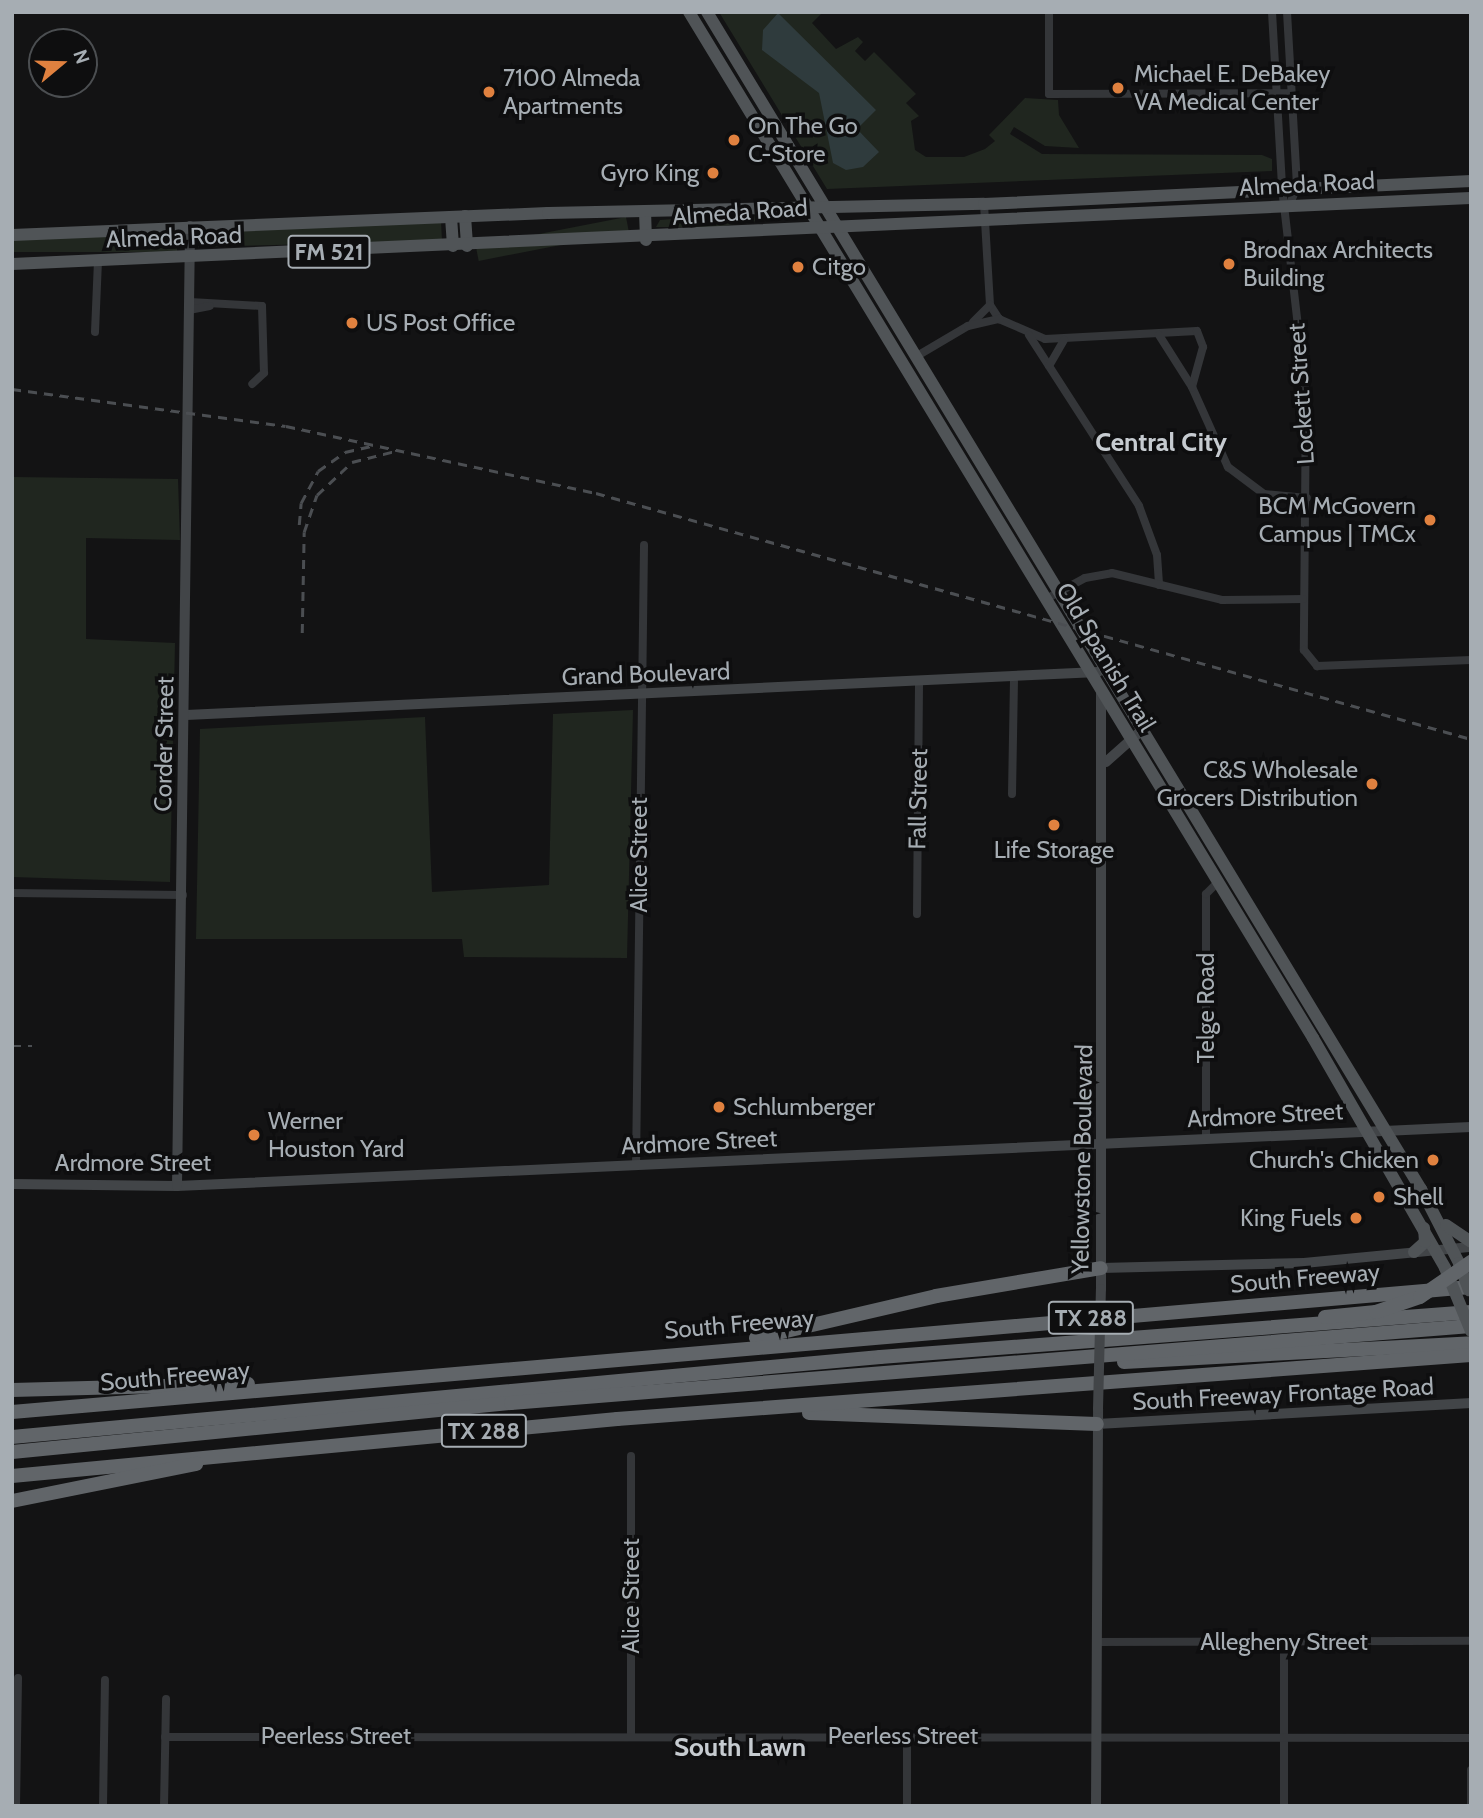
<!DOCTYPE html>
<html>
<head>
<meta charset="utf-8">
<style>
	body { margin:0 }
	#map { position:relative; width:1483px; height:1818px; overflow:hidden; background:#131314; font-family:Cabin,sans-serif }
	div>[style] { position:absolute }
	.green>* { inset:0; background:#20261f; transform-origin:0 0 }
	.water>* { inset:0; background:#2f3b3d }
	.street>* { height:8px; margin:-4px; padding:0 4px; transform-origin:4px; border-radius:4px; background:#343639 }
	.secondary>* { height:10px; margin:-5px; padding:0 5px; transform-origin:5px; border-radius:5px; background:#424548 }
	.primary>* { height:12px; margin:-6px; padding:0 6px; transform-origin:6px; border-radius:6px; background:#505457 }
	.highway>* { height:14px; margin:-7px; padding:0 7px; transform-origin:7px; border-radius:7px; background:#616569 }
	.rail>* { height:2.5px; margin-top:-1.25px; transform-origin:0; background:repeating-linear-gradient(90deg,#4b4e52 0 9px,transparent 0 16px) }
	.secondary-bridge>* { height:10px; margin:-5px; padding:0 5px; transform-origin:5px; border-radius:5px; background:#424548 }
	.primary-bridge>* { height:12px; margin:-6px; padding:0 6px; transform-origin:6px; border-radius:6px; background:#505457 }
	.highway-bridge>* { height:14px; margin:-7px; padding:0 7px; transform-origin:7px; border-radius:7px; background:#616569 }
	.dots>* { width:19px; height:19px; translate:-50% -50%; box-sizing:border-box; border:4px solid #0e0e0f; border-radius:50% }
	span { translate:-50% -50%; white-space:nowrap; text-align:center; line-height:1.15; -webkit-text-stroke:7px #0e0e0f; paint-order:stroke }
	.shield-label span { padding:2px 5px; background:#0e0e0f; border:2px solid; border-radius:5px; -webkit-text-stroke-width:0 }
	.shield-label { font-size:23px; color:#a6adb3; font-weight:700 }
	.poi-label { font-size:24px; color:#a6adb3 }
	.left { translate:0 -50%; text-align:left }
	.right { translate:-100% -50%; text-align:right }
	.street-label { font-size:24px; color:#a6adb3 }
	.neighbourhood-label { font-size:26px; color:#c6cbd0; font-weight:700 }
	.frame { position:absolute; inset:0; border:14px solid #a6adb3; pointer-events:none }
	.north { position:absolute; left:28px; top:28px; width:70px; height:70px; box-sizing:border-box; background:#0e0e0f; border:2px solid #4b4e51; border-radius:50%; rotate:71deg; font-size:19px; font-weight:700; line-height:28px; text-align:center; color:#a6adb3 }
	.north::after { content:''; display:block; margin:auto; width:24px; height:32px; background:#e0813f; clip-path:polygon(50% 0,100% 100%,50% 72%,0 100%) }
</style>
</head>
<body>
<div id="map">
	<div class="green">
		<i style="clip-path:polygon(719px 12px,823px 12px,812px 23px,836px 49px,858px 37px,863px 42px,855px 51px,865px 61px,874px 52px,916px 94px,906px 103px,919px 116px,911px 121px,915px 150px,926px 157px,964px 157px,985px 149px,995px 141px,989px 135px,1025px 98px,1058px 100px,1059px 115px,1079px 148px,1045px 146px,1014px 127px,1010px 134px,1042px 154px,1262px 155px,1272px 159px,1272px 171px,827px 189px)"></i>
		<i style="clip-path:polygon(738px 214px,798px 215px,715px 227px,656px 227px,660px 220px)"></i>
		<i style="left:626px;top:217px;width:15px;height:153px;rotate:79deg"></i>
		<i style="clip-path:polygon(441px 221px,442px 241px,197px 247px,199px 233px)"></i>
		<i style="left:177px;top:233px;width:19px;height:165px;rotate:90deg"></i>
		<i style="clip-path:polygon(12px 477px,178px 479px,180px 540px,86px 538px,86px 639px,175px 643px,170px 882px,12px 877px)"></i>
		<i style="clip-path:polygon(633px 710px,627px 958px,464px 957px,462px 939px,196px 939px,200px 729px,425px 717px,432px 892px,549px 885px,553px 714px)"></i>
	</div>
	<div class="water">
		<i style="clip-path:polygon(778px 13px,876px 110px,857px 129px,879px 152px,863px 167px,846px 170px,833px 163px,819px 93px,762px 50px,763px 30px)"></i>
	</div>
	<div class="street">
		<i style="left:1049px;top:12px;width:82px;rotate:90deg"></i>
		<i style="left:1049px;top:94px;width:241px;rotate:-0.2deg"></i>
		<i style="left:1272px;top:12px;width:176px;rotate:86.7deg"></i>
		<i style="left:1282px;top:188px;width:210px;rotate:83.4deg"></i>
		<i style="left:1306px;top:397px;width:253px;rotate:90.5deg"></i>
		<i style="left:1304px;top:650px;width:21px;rotate:51deg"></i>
		<i style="left:1317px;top:666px;width:154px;rotate:-2.2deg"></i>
		<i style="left:1287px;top:12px;width:175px;rotate:86.7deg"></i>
		<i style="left:1297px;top:187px;width:21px;rotate:113deg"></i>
		<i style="left:984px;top:204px;width:101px;rotate:86.6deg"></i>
		<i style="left:990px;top:305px;width:17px;rotate:57deg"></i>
		<i style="left:999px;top:319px;width:50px;rotate:23.5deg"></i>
		<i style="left:1045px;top:339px;width:152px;rotate:-3deg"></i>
		<i style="left:1197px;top:331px;width:17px;rotate:69deg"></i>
		<i style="left:1203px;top:347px;width:41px;rotate:105.4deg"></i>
		<i style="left:1192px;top:387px;width:88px;rotate:65.8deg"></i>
		<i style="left:1228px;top:467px;width:45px;rotate:36.9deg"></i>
		<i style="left:1264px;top:494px;width:43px;rotate:5.3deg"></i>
		<i style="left:190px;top:302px;width:72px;rotate:3.2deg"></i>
		<i style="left:262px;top:306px;width:67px;rotate:88.3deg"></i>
		<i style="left:264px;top:373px;width:16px;rotate:137deg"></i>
		<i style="left:189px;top:310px;width:21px;rotate:-11deg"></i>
		<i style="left:973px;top:322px;width:24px;rotate:-45deg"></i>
		<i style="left:95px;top:332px;width:71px;rotate:-87.6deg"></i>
		<i style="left:1029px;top:335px;width:203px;rotate:57.2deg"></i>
		<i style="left:1139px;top:506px;width:52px;rotate:69.8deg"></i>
		<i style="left:1157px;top:555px;width:30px;rotate:86deg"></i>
		<i style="left:1159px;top:335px;width:62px;rotate:57.6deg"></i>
		<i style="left:917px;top:356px;width:59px;rotate:-30.5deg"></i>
		<i style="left:968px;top:326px;width:32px;rotate:-13deg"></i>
		<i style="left:1049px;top:366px;width:30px;rotate:-60deg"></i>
		<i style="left:1046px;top:599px;width:44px;rotate:-28.3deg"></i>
		<i style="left:1085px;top:578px;width:27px;rotate:-10deg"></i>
		<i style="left:1112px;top:573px;width:113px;rotate:13.8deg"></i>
		<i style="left:1222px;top:600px;width:81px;rotate:-0.7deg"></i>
		<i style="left:1012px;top:794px;width:117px;rotate:-89deg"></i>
		<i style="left:12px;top:893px;width:171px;rotate:0.7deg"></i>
		<i style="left:917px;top:914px;width:231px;rotate:-89.5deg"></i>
		<i style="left:1206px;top:1139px;width:245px;rotate:-90deg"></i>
		<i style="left:1206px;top:894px;width:17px;rotate:-45deg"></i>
		<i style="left:636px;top:1166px;width:621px;rotate:-89.26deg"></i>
		<i style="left:1096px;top:1642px;width:375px;rotate:-0.2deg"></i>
		<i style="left:1284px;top:1642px;width:164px;rotate:90deg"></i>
		<i style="left:631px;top:1736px;width:280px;rotate:-90deg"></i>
		<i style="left:165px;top:1737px;width:1306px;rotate:0.04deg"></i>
		<i style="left:16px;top:1806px;width:128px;rotate:-89.1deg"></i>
		<i style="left:103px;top:1806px;width:126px;rotate:-89.1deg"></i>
		<i style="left:164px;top:1806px;width:107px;rotate:-88.9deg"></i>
		<i style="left:907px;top:1806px;width:70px;rotate:-90deg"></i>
		<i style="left:1471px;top:1806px;width:36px;rotate:-90deg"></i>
	</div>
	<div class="secondary">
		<i style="left:186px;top:715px;width:913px;rotate:-2.7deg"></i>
		<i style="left:1106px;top:762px;width:50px;rotate:-41.7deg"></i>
		<i style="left:12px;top:1184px;width:165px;rotate:0.7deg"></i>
		<i style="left:177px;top:1186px;width:1295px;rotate:-2.61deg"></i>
		<i style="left:177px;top:1186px;width:960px;rotate:-89.22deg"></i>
		<i style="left:1101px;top:1268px;width:203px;rotate:-1.4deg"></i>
		<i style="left:1304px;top:1263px;width:168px;rotate:-5.5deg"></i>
		<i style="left:1101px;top:1289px;width:596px;rotate:-90deg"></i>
		<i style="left:1097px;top:1424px;width:375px;rotate:-3.2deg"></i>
		<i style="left:1096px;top:1806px;width:397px;rotate:-89.7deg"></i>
	</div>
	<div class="primary">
		<i style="left:689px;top:12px;width:1201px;rotate:58.69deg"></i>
		<i style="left:1313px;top:1038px;width:265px;rotate:60.1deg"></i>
		<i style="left:707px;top:12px;width:1377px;rotate:58.76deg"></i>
		<i style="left:1421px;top:1189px;width:83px;rotate:62.8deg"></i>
		<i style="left:645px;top:211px;width:29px;rotate:88deg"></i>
		<i style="left:465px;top:216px;width:30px;rotate:86deg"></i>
		<i style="left:451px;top:217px;width:29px;rotate:86deg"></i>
		<i style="left:12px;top:235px;width:536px;rotate:-2.35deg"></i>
		<i style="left:548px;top:213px;width:436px;rotate:-1.2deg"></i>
		<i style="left:984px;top:204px;width:488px;rotate:-2.7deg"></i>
		<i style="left:12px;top:264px;width:1460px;rotate:-2.59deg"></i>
		<i style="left:1446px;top:1225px;width:30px;rotate:34deg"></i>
		<i style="left:1414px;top:1252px;width:15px;rotate:-42deg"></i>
		<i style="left:1425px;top:1242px;width:14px;rotate:-94deg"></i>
	</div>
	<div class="highway">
		<i style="left:756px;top:1338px;width:185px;rotate:-13.1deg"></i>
		<i style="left:936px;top:1296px;width:167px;rotate:-9.6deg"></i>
		<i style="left:1124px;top:1362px;width:348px;rotate:-3.1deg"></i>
		<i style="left:12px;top:1390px;width:236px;rotate:-1.5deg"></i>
		<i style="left:12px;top:1412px;width:1464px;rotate:-4.9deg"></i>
		<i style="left:809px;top:1413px;width:288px;rotate:2.2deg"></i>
		<i style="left:12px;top:1437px;width:872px;rotate:-5.27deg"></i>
		<i style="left:880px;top:1357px;width:593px;rotate:-4.35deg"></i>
		<i style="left:12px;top:1452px;width:501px;rotate:-5.61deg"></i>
		<i style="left:511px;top:1403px;width:963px;rotate:-4.59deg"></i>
		<i style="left:12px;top:1476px;width:608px;rotate:-5.38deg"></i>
		<i style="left:617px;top:1419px;width:856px;rotate:-4.29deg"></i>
		<i style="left:12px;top:1501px;width:188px;rotate:-11.4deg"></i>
	</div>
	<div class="rail">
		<i style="left:12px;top:389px;width:276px;rotate:7.7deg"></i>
		<i style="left:286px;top:426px;width:317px;rotate:12.2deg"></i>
		<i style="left:596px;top:493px;width:909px;rotate:15.7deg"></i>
		<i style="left:299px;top:525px;width:22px;rotate:-85deg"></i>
		<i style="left:301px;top:503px;width:36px;rotate:-62deg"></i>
		<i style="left:318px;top:471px;width:33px;rotate:-35deg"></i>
		<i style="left:345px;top:452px;width:28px;rotate:-13deg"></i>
		<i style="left:302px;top:633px;width:101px;rotate:-88.9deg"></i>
		<i style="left:304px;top:532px;width:39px;rotate:-71deg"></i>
		<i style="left:317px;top:495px;width:48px;rotate:-43.3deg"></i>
		<i style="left:352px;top:462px;width:44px;rotate:-14.3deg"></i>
		<i style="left:12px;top:1046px;width:20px"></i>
	</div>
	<div class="secondary-bridge">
		<i style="left:1098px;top:1409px;width:120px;rotate:-88.6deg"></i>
	</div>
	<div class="primary-bridge">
		<i style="left:1459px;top:1263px;width:29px;rotate:70deg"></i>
		<i style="left:1445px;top:1268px;width:68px;rotate:67.6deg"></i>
	</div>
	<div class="highway-bridge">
		<i style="left:1325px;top:1317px;width:51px;rotate:-5.6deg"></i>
		<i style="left:1376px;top:1312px;width:46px;rotate:-18.8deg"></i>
		<i style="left:1420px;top:1297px;width:62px;rotate:-34.5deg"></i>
	</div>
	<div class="dots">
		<i style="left:1118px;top:88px;background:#e0813f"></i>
		<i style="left:489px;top:92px;background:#e0813f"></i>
		<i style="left:734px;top:140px;background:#e0813f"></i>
		<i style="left:713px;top:173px;background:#e0813f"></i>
		<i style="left:1229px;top:264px;background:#e0813f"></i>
		<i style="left:798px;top:267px;background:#e0813f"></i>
		<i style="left:352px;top:323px;background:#e0813f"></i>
		<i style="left:1430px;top:520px;background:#e0813f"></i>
		<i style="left:1372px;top:784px;background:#e0813f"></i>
		<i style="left:1054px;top:825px;background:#e0813f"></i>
		<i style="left:719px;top:1107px;background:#e0813f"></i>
		<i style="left:254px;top:1135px;background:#e0813f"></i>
		<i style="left:1433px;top:1160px;background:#e0813f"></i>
		<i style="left:1379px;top:1197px;background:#e0813f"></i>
		<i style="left:1356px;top:1218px;background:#e0813f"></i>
	</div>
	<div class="shield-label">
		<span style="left:329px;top:252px">FM 521</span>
		<span style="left:1091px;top:1318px">TX 288</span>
		<span style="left:484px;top:1431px">TX 288</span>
	</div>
	<div class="poi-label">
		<span class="left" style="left:1134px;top:88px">Michael E. DeBakey<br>VA Medical Center</span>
		<span class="left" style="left:503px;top:92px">7100 Almeda<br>Apartments</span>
		<span class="left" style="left:748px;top:140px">On The Go<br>C-Store</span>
		<span class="right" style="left:699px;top:173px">Gyro King</span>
		<span class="left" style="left:1243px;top:264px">Brodnax Architects<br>Building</span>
		<span class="left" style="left:812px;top:267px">Citgo</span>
		<span class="left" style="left:366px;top:323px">US Post Office</span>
		<span class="right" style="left:1416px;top:520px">BCM McGovern<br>Campus | TMCx</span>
		<span class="right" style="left:1358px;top:784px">C&amp;S Wholesale<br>Grocers Distribution</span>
		<span style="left:1054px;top:850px">Life Storage</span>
		<span class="left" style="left:733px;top:1107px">Schlumberger</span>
		<span class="left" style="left:268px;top:1135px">Werner<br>Houston Yard</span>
		<span class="right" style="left:1419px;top:1160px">Church's Chicken</span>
		<span class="left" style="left:1393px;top:1197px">Shell</span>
		<span class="right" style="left:1342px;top:1218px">King Fuels</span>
	</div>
	<div class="street-label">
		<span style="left:1307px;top:184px;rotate:-3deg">Almeda Road</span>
		<span style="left:740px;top:212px;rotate:-4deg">Almeda Road</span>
		<span style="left:174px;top:237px;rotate:-2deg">Almeda Road</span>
		<span style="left:1301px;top:394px;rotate:-94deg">Lockett Street</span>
		<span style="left:1106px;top:657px;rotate:59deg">Old Spanish Trail</span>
		<span style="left:646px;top:674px;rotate:-2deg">Grand Boulevard</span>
		<span style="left:164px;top:744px;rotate:-89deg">Corder Street</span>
		<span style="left:918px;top:799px;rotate:-89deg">Fall Street</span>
		<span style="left:639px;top:855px;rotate:-90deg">Alice Street</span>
		<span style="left:1206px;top:1008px;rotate:-90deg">Telge Road</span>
		<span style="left:1265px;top:1115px;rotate:-3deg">Ardmore Street</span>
		<span style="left:699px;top:1142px;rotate:-3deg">Ardmore Street</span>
		<span style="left:1082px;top:1159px;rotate:-89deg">Yellowstone Boulevard</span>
		<span style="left:133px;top:1163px">Ardmore Street</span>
		<span style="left:1305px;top:1278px;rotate:-5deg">South Freeway</span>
		<span style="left:739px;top:1324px;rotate:-5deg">South Freeway</span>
		<span style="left:175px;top:1376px;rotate:-5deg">South Freeway</span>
		<span style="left:1283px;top:1394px;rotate:-3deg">South Freeway Frontage Road</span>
		<span style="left:631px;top:1596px;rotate:-90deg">Alice Street</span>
		<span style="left:1284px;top:1642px">Allegheny Street</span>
		<span style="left:336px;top:1736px">Peerless Street</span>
		<span style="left:903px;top:1736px">Peerless Street</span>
	</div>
	<div class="neighbourhood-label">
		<span style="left:1161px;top:443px">Central City</span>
		<span style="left:740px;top:1748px">South Lawn</span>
	</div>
	<div class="frame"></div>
	<div class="north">N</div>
</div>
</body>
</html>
